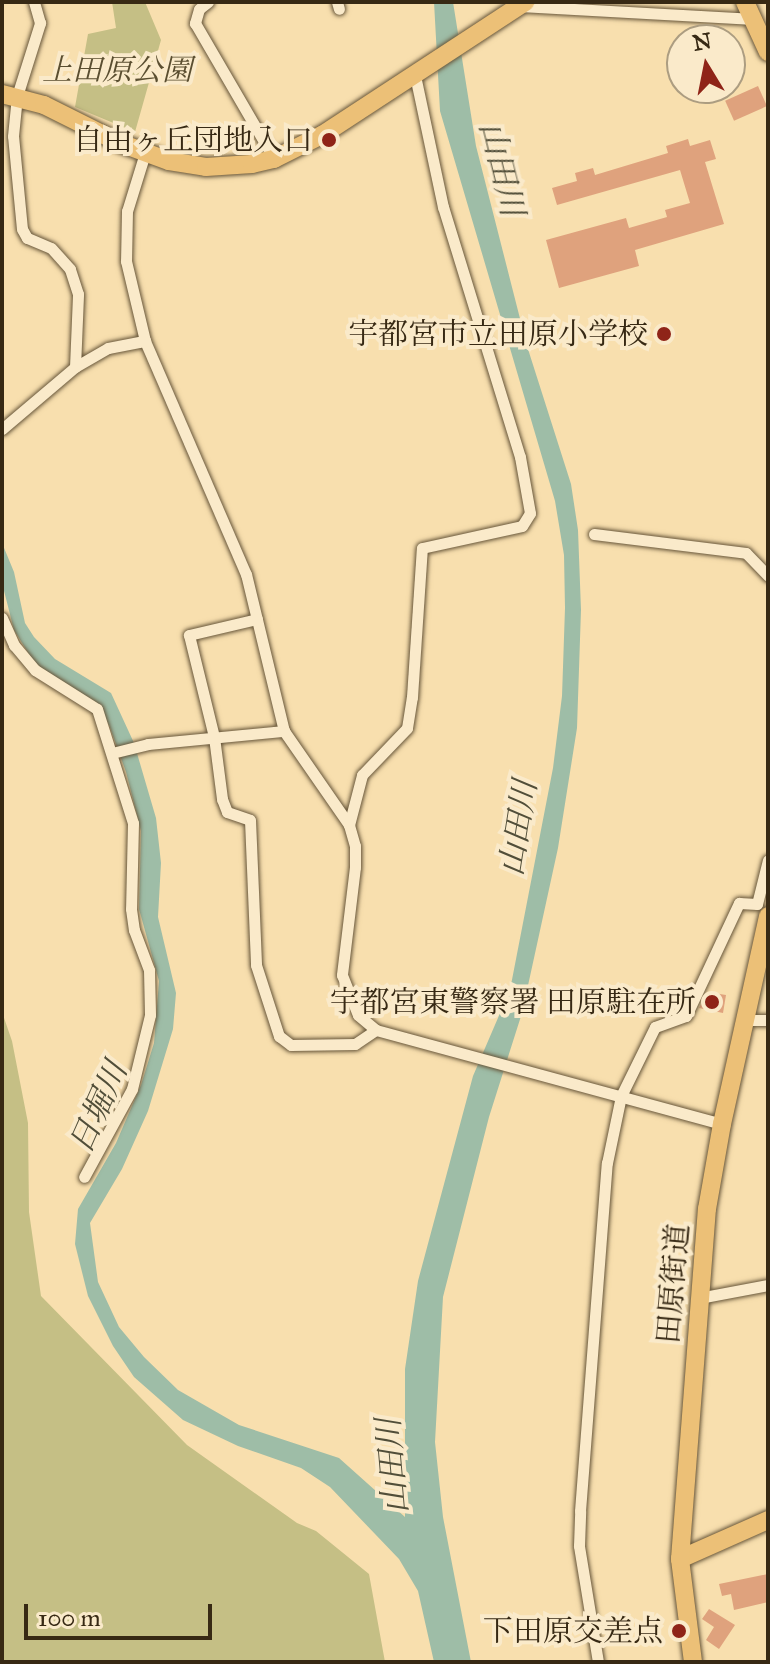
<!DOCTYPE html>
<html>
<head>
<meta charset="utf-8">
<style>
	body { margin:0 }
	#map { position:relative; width:770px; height:1664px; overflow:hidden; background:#f8dfae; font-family:"IM FELL Great Primer","Noto Serif JP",serif }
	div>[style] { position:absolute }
	.green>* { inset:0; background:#c5bf85 }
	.water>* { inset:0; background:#9ebda7 }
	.building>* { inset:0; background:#dfa27d; transform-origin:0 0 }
	.roads { filter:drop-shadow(0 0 2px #67563a) drop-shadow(0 0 2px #67563a) }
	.minor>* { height:11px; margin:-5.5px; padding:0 5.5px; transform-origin:5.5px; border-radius:5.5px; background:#faeaca }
	.primary>* { height:18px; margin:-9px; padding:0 9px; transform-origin:9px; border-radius:9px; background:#ecc077 }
	.dots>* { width:22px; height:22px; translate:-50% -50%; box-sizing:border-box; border:4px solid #faeaca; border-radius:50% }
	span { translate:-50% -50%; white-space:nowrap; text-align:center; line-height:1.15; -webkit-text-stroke:8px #faeaca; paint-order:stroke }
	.park-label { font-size:30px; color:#5a4e30; font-style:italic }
	.poi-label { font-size:30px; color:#372914 }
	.right { translate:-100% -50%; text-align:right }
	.street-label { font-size:30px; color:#372914 }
	.water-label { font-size:32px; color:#514e39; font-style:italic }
	.frame { position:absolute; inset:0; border:4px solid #372914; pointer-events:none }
	.north { position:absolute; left:666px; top:24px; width:80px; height:80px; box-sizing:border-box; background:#faeaca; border:2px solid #ac9d81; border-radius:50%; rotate:350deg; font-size:22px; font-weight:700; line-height:32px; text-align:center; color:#372914 }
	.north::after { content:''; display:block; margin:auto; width:28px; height:36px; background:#8f2418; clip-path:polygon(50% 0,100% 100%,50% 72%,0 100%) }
	.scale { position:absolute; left:24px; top:1604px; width:188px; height:36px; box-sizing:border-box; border:4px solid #372914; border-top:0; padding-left:10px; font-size:24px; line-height:28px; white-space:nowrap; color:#372914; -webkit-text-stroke:6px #faeaca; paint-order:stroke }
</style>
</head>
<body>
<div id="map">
	<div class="green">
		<i style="clip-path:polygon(112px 2px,145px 2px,161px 40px,135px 132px,75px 107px,88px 34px,116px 28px)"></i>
		<i style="clip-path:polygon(2px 1012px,12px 1041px,28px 1123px,29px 1212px,41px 1296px,187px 1445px,297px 1523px,316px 1531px,369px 1574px,385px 1662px,2px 1662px)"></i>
	</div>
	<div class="water">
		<i style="clip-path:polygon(434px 2px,453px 2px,476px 146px,527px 346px,571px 484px,578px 530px,581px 610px,577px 728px,558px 848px,522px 1013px,489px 1117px,443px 1297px,435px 1442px,443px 1517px,471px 1662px,434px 1662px,418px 1591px,399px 1559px,330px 1487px,301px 1468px,238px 1446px,183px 1420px,134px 1377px,113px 1346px,88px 1296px,75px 1244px,78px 1209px,116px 1143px,141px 1085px,154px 1043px,159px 981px,139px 909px,141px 831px,126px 772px,109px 725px,96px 702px,51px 679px,32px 659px,14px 630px,2px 583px,2px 543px,14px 572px,25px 623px,34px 637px,55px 659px,111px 693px,134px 743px,156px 818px,161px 863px,158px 917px,176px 993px,173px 1029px,148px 1111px,122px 1169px,90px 1223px,98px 1282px,119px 1327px,144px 1357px,178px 1390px,239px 1425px,339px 1458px,405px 1517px,405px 1369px,418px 1281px,473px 1076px,510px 990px,553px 768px,562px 696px,565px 608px,564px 555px,555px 501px,440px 111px)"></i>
	</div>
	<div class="building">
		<i style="left:758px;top:86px;width:22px;height:36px;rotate:66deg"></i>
		<i style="clip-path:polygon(688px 139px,690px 146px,710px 140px,716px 159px,705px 162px,724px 224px,635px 250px,639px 266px,559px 288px,546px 240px,626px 218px,629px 228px,667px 217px,665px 210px,690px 203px,680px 170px,557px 205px,552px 188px,577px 181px,575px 173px,593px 168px,595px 175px,668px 153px,666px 146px)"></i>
		<i style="clip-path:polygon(707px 992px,726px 995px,723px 1013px,699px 1008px)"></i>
		<i style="clip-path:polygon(768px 1574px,768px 1602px,734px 1610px,731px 1594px,722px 1596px,719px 1584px)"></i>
		<i style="clip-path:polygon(709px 1609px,735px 1625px,719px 1649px,706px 1640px,714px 1627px,702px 1619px)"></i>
	</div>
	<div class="roads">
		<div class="minor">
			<i style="left:208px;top:2px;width:11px;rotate:142deg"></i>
			<i style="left:199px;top:9px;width:15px;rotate:106deg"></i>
			<i style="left:195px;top:23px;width:157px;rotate:59.8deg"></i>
			<i style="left:337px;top:2px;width:7px;rotate:74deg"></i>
			<i style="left:520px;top:6px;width:230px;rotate:3.2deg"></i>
			<i style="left:145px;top:153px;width:61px;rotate:107.2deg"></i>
			<i style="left:127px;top:211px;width:50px;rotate:91.1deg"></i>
			<i style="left:126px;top:261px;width:82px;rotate:76.6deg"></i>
			<i style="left:145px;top:341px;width:254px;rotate:66.6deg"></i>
			<i style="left:246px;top:574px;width:162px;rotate:76.4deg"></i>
			<i style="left:284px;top:731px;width:114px;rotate:55.3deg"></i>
			<i style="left:349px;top:825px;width:22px;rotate:74deg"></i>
			<i style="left:355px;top:846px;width:21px;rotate:90deg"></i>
			<i style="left:355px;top:867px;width:109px;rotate:96.9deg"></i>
			<i style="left:342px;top:975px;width:43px;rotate:68.2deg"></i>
			<i style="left:358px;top:1015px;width:23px;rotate:40deg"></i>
			<i style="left:376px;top:1030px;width:359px;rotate:15.2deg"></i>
			<i style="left:75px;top:367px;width:38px;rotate:-30deg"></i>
			<i style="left:108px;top:348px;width:38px;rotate:-11deg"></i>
			<i style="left:2px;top:429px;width:96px;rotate:-40.3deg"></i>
			<i style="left:75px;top:367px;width:73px;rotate:-87.6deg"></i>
			<i style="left:78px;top:294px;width:26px;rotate:-108deg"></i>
			<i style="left:70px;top:269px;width:28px;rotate:-132deg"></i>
			<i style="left:51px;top:248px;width:26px;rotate:-157deg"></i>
			<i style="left:27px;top:238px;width:10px;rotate:-119deg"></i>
			<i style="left:22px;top:229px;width:93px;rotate:-95.5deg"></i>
			<i style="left:13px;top:136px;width:40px;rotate:-84.3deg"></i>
			<i style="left:17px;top:96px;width:77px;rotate:-72.5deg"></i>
			<i style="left:40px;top:23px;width:22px;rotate:-106deg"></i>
			<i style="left:594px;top:534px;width:153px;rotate:7.1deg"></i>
			<i style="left:746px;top:553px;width:32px;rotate:46deg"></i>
			<i style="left:2px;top:618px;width:30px;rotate:66deg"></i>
			<i style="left:14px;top:645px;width:33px;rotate:50deg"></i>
			<i style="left:35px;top:670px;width:73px;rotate:32.2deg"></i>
			<i style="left:97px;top:709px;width:120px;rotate:72.5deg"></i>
			<i style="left:133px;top:823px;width:86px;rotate:91.3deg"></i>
			<i style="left:131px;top:909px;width:21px;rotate:82deg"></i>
			<i style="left:134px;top:930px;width:43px;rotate:69.4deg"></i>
			<i style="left:149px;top:970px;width:45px;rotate:88.7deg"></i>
			<i style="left:150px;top:1015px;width:76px;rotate:103.7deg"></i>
			<i style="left:132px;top:1089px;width:100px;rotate:118.6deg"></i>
			<i style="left:257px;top:619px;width:70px;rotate:166.8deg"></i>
			<i style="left:189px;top:635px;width:105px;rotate:76.2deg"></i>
			<i style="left:214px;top:737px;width:63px;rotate:82.6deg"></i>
			<i style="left:222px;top:799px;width:14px;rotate:69deg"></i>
			<i style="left:227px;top:812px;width:24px;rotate:19deg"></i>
			<i style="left:250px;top:820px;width:145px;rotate:87.6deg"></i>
			<i style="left:256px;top:965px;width:75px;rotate:72.1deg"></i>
			<i style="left:279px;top:1036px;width:15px;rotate:37deg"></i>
			<i style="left:291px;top:1045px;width:64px;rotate:-0.9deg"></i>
			<i style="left:355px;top:1044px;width:25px;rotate:-34deg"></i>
			<i style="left:112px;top:753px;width:37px;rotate:-14deg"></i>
			<i style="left:148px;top:744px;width:137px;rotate:-5.5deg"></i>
			<i style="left:349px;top:825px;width:52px;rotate:-75.4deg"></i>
			<i style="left:362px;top:775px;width:65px;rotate:-46.2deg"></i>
			<i style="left:407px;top:728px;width:31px;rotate:-81deg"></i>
			<i style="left:412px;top:697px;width:149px;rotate:-86.2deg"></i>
			<i style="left:422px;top:548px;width:102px;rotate:-12.4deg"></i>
			<i style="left:522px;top:526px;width:15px;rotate:-58deg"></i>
			<i style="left:530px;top:513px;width:57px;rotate:-100.1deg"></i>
			<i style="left:520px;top:457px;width:262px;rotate:-107.1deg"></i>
			<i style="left:443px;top:207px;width:135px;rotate:-102deg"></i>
			<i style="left:745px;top:1020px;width:23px"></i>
			<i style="left:699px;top:1298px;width:70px;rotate:-10.7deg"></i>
			<i style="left:598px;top:1662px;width:118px;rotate:-99.3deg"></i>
			<i style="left:579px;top:1546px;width:35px;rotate:-88deg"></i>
			<i style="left:580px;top:1511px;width:349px;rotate:-85.6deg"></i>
			<i style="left:607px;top:1163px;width:68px;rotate:-78.2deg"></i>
			<i style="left:621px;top:1096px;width:77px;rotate:-63.8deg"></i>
			<i style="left:655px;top:1027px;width:33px;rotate:-20deg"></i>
			<i style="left:686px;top:1016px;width:125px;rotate:-64.9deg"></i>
			<i style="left:739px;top:903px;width:18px;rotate:3deg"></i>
			<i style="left:757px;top:904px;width:45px;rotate:-76deg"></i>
		</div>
		<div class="primary">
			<i style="left:745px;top:2px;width:55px;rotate:65.3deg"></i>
			<i style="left:2px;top:94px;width:43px;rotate:14.7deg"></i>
			<i style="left:44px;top:105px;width:85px;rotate:26.6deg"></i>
			<i style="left:120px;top:143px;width:52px;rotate:20.2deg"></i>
			<i style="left:169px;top:161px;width:37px;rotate:9deg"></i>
			<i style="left:206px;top:167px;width:46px;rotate:-3.7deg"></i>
			<i style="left:252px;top:164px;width:23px;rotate:-13deg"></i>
			<i style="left:274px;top:159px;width:54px;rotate:-26.6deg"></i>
			<i style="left:322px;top:135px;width:243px;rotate:-33.2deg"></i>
			<i style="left:680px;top:1559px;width:96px;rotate:-23.9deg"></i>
			<i style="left:693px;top:1662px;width:104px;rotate:-97.2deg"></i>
			<i style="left:680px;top:1559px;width:351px;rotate:-85.6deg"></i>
			<i style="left:707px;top:1209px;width:86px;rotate:-80deg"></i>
			<i style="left:722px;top:1124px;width:213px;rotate:-77.5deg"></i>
		</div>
	</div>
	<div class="dots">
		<i style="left:329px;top:140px;background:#8f2418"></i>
		<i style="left:664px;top:334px;background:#8f2418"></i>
		<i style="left:712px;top:1002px;background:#8f2418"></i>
		<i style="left:679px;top:1631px;background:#8f2418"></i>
	</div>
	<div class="park-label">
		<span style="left:117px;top:70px">上田原公園</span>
	</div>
	<div class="poi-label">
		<span class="right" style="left:313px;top:140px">自由ヶ丘団地入口</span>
		<span class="right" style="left:648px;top:334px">宇都宮市立田原小学校</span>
		<span class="right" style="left:696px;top:1002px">宇都宮東警察署 田原駐在所</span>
		<span class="right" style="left:663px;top:1631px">下田原交差点</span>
	</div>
	<div class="street-label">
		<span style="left:673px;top:1284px;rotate:-85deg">田原街道</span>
	</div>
	<div class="water-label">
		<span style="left:501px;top:169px;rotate:76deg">山田川</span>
		<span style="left:519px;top:828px;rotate:-81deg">山田川</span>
		<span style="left:99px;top:1108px;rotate:-66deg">日堀川</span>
		<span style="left:393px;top:1466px;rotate:-95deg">山田川</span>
	</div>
	<div class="frame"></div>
	<div class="north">N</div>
	<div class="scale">100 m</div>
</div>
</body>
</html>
